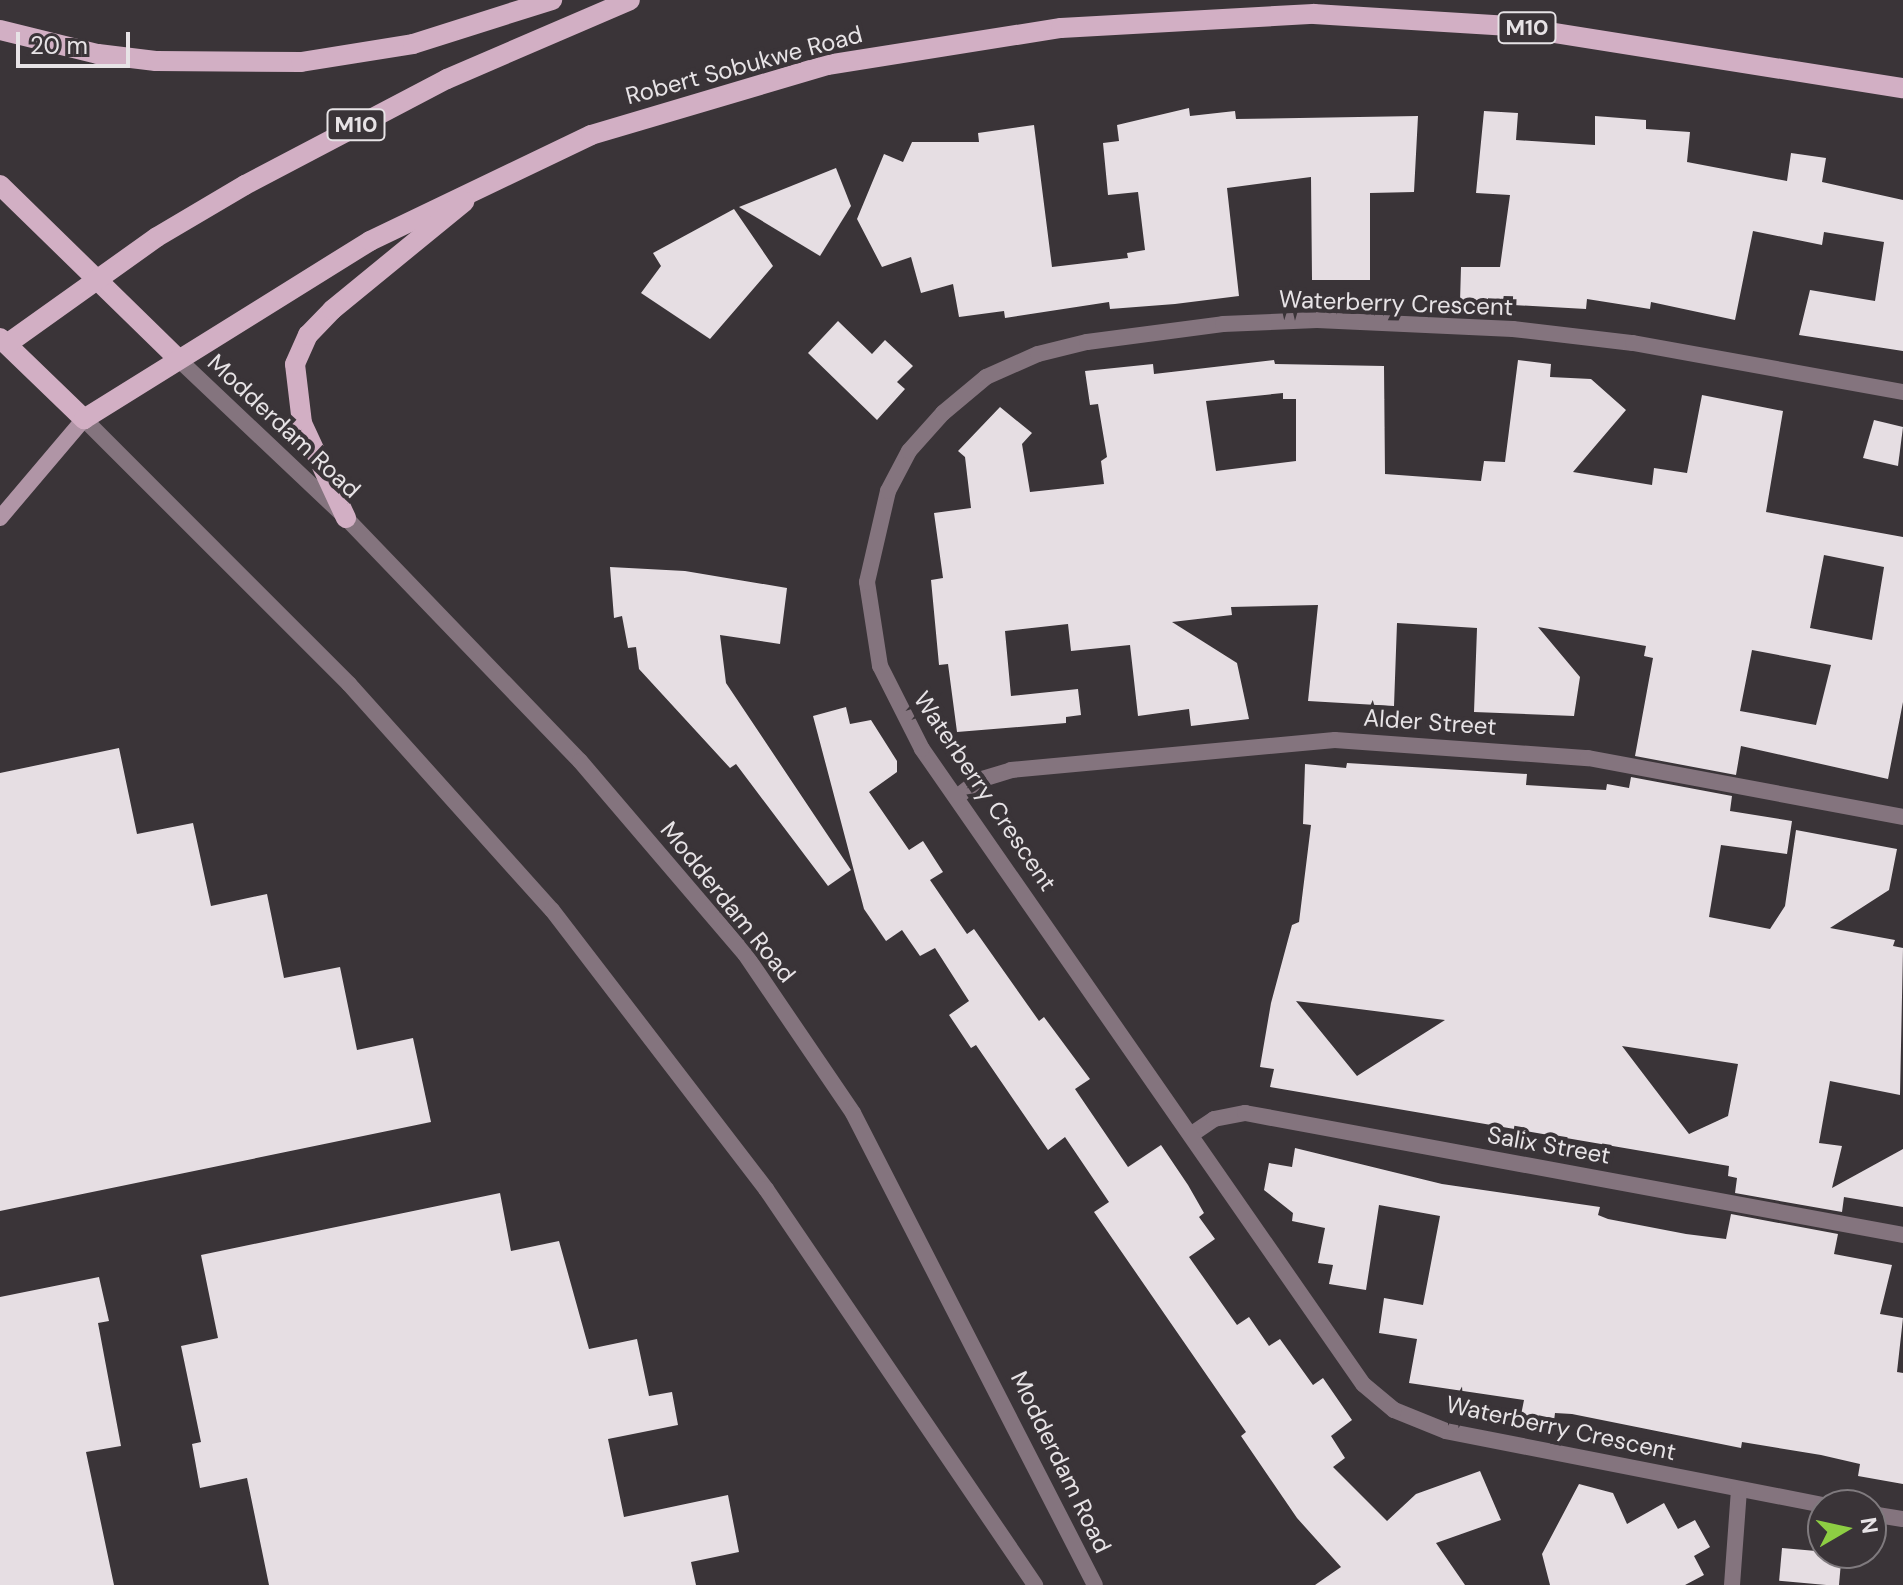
<!DOCTYPE html>
<html>
<head>
<meta charset="utf-8">
<style>
	body { margin:0 }
	#map { position:relative; width:1903px; height:1585px; overflow:hidden; background:#3a3438; font-family:"DM Sans",sans-serif }
	div>[style] { position:absolute }
	.building>* { inset:0; background:#e6dee3; transform-origin:0 0 }
	.minor>* { height:16px; margin:-8px; padding:0 8px; transform-origin:8px; border-radius:8px; background:#84747e }
	.tertiary>* { height:16px; margin:-8px; padding:0 8px; transform-origin:8px; border-radius:8px; background:#84747e }
	.secondary>* { height:16px; margin:-8px; padding:0 8px; transform-origin:8px; border-radius:8px; background:#b095a6 }
	.primary>* { height:20px; margin:-10px; padding:0 10px; transform-origin:10px; border-radius:10px; background:#d2afc4 }
	span { translate:-50% -50%; white-space:nowrap; text-align:center; line-height:1.15; -webkit-text-stroke:8px #3a3438; paint-order:stroke }
	.shield-label span { padding:2px 6px; background:#3a3438; border:2px solid; border-radius:6px; -webkit-text-stroke-width:0 }
	.shield-label { font-size:22px; color:#e7e3e6; font-weight:700 }
	.street-label { font-size:24px; color:#e7e3e6 }
	.north { position:absolute; left:1807px; top:1489px; width:80px; height:80px; box-sizing:border-box; background:#3a3438; border:2px solid #7f7a7e; border-radius:50%; rotate:81deg; font-size:22px; font-weight:700; line-height:32px; text-align:center; color:#e7e3e6 }
	.north::after { content:''; display:block; margin:auto; width:28px; height:36px; background:#8dce43; clip-path:polygon(50% 0,100% 100%,50% 72%,0 100%) }
	.scale { position:absolute; left:16px; top:32px; width:114px; height:36px; box-sizing:border-box; border:4px solid #e7e3e6; border-top:0; padding-left:10px; font-size:24px; line-height:28px; white-space:nowrap; color:#e7e3e6; -webkit-text-stroke:6px #3a3438; paint-order:stroke }
</style>
</head>
<body>
<div id="map">
	<div class="building">
		<i style="clip-path:polygon(1189px 108px,1190px 116px,1235px 111px,1236px 119px,1418px 116px,1414px 192px,1370px 193px,1370px 280px,1312px 280px,1311px 177px,1227px 188px,1239px 296px,1175px 304px,1110px 309px,1109px 302px,1005px 318px,1004px 311px,959px 317px,953px 284px,921px 293px,911px 257px,882px 267px,857px 219px,884px 154px,903px 162px,912px 142px,979px 142px,978px 133px,1034px 125px,1052px 267px,1128px 258px,1127px 253px,1145px 250px,1138px 192px,1108px 195px,1103px 143px,1119px 141px,1117px 125px)"></i>
		<i style="clip-path:polygon(1484px 111px,1518px 113px,1516px 140px,1595px 145px,1595px 116px,1646px 120px,1646px 129px,1690px 132px,1687px 162px,1787px 181px,1791px 153px,1826px 158px,1822px 182px,1903px 200px,1903px 351px,1799px 335px,1810px 290px,1875px 301px,1884px 242px,1824px 232px,1822px 245px,1753px 231px,1735px 320px,1651px 302px,1650px 309px,1587px 299px,1586px 309px,1460px 302px,1461px 267px,1500px 267px,1510px 195px,1476px 193px)"></i>
		<i style="clip-path:polygon(836px 168px,851px 206px,820px 256px,739px 207px)"></i>
		<i style="clip-path:polygon(734px 209px,773px 266px,710px 339px,641px 293px,661px 266px,653px 253px)"></i>
		<i style="clip-path:polygon(838px 321px,872px 354px,885px 340px,913px 366px,897px 382px,905px 389px,877px 420px,808px 353px)"></i>
		<i style="clip-path:polygon(evenodd,1274px 360px,1275px 364px,1384px 366px,1385px 474px,1481px 481px,1484px 461px,1505px 462px,1518px 360px,1551px 364px,1550px 377px,1591px 379px,1626px 410px,1573px 472px,1652px 485px,1654px 468px,1687px 473px,1702px 395px,1783px 411px,1766px 512px,1903px 537px,1903px 702px,1888px 779px,1741px 746px,1736px 775px,1635px 756px,1653px 658px,1644px 656px,1646px 646px,1538px 627px,1580px 677px,1574px 716px,1474px 712px,1477px 628px,1397px 623px,1394px 706px,1308px 701px,1318px 605px,1231px 607px,1232px 615px,1172px 622px,1237px 663px,1249px 719px,1191px 726px,1189px 709px,1138px 716px,1130px 645px,1071px 651px,1068px 624px,1005px 631px,1011px 696px,1078px 689px,1081px 715px,1066px 717px,1066px 723px,957px 732px,948px 664px,939px 665px,931px 580px,943px 578px,934px 513px,971px 508px,965px 457px,958px 451px,1000px 407px,1032px 433px,1022px 444px,1030px 492px,1104px 484px,1101px 461px,1107px 457px,1098px 404px,1090px 405px,1085px 371px,1153px 364px,1154px 374px,1274px 360px,1283px 393px,1283px 399px,1296px 399px,1296px 461px,1216px 471px,1206px 401px,1283px 393px,1274px 360px,1824px 555px,1884px 567px,1872px 640px,1810px 628px,1824px 555px,1274px 360px,1752px 650px,1831px 665px,1816px 725px,1740px 711px,1752px 650px)"></i>
		<i style="clip-path:polygon(1874px 420px,1903px 427px,1898px 466px,1863px 458px)"></i>
		<i style="clip-path:polygon(610px 567px,685px 571px,787px 588px,780px 644px,720px 635px,726px 683px,851px 870px,828px 886px,736px 764px,730px 768px,639px 669px,636px 647px,628px 648px,622px 616px,614px 618px)"></i>
		<i style="clip-path:polygon(846px 707px,850px 724px,871px 720px,897px 761px,897px 772px,869px 792px,909px 850px,923px 841px,943px 872px,930px 880px,967px 934px,974px 929px,1039px 1021px,1044px 1017px,1090px 1079px,1075px 1089px,1128px 1167px,1161px 1145px,1188px 1185px,1204px 1213px,1199px 1217px,1215px 1239px,1189px 1257px,1237px 1325px,1249px 1317px,1269px 1346px,1280px 1339px,1313px 1385px,1323px 1378px,1352px 1420px,1331px 1436px,1345px 1458px,1333px 1467px,1387px 1521px,1416px 1494px,1480px 1471px,1501px 1520px,1436px 1543px,1465px 1585px,1315px 1585px,1341px 1567px,1297px 1518px,1241px 1436px,1246px 1432px,1094px 1212px,1109px 1202px,1065px 1137px,1048px 1150px,976px 1045px,971px 1048px,949px 1015px,969px 1001px,935px 948px,920px 956px,902px 930px,886px 941px,864px 909px,813px 716px)"></i>
		<i style="clip-path:polygon(119px 748px,137px 834px,193px 823px,211px 906px,267px 894px,284px 978px,340px 967px,357px 1050px,413px 1038px,431px 1122px,0 1211px,0 773px)"></i>
		<i style="clip-path:polygon(evenodd,1347px 763px,1527px 774px,1526px 785px,1606px 790px,1607px 784px,1629px 788px,1631px 777px,1732px 796px,1730px 811px,1792px 821px,1787px 854px,1721px 845px,1709px 917px,1770px 929px,1785px 906px,1796px 830px,1897px 849px,1889px 890px,1830px 928px,1895px 940px,1893px 946px,1903px 948px,1900px 1095px,1830px 1081px,1819px 1143px,1842px 1146px,1832px 1188px,1903px 1149px,1903px 1207px,1844px 1197px,1842px 1212px,1735px 1193px,1737px 1178px,1728px 1176px,1729px 1166px,1270px 1087px,1274px 1069px,1260px 1067px,1271px 1003px,1292px 925px,1299px 922px,1311px 825px,1303px 824px,1305px 764px,1346px 768px,1347px 763px,1296px 1001px,1445px 1020px,1357px 1076px,1296px 1001px,1347px 763px,1622px 1046px,1738px 1064px,1728px 1116px,1689px 1134px,1622px 1046px)"></i>
		<i style="clip-path:polygon(1295px 1148px,1442px 1184px,1600px 1207px,1598px 1215px,1608px 1219px,1686px 1234px,1726px 1239px,1731px 1214px,1838px 1234px,1834px 1254px,1892px 1265px,1880px 1314px,1903px 1318px,1897px 1372px,1903px 1373px,1903px 1484px,1858px 1476px,1860px 1464px,1821px 1455px,1742px 1442px,1741px 1448px,1572px 1414px,1555px 1413px,1554px 1421px,1521px 1415px,1524px 1400px,1409px 1383px,1417px 1339px,1379px 1333px,1384px 1298px,1423px 1305px,1440px 1216px,1379px 1205px,1366px 1290px,1329px 1284px,1333px 1265px,1318px 1263px,1325px 1228px,1292px 1221px,1293px 1213px,1264px 1190px,1269px 1163px,1292px 1167px)"></i>
		<i style="clip-path:polygon(500px 1193px,511px 1251px,559px 1241px,589px 1349px,637px 1339px,649px 1396px,672px 1392px,678px 1425px,608px 1439px,624px 1517px,728px 1495px,739px 1552px,691px 1562px,696px 1585px,269px 1585px,247px 1478px,200px 1488px,192px 1444px,201px 1442px,181px 1346px,218px 1338px,201px 1255px)"></i>
		<i style="clip-path:polygon(99px 1277px,109px 1321px,98px 1323px,121px 1446px,86px 1452px,114px 1585px,0 1585px,0 1297px)"></i>
		<i style="clip-path:polygon(1579px 1484px,1613px 1493px,1627px 1524px,1664px 1503px,1678px 1529px,1695px 1520px,1710px 1547px,1694px 1556px,1704px 1575px,1685px 1585px,1550px 1585px,1542px 1554px)"></i>
		<i style="left:1782px;top:1548px;width:60px;height:33px;rotate:5deg"></i>
	</div>
	<div class="minor">
		<i style="left:957px;top:797px;width:28px;rotate:-38deg"></i>
		<i style="left:979px;top:780px;width:34px;rotate:-17deg"></i>
		<i style="left:1011px;top:770px;width:325px;rotate:-5.3deg"></i>
		<i style="left:1335px;top:740px;width:254px;rotate:4.1deg"></i>
		<i style="left:1588px;top:758px;width:320px;rotate:10.6deg"></i>
		<i style="left:1192px;top:1134px;width:27px;rotate:-34deg"></i>
		<i style="left:1214px;top:1119px;width:32px;rotate:-11deg"></i>
		<i style="left:1245px;top:1113px;width:669px;rotate:10.5deg"></i>
		<i style="left:1823px;top:1505px;width:384px;rotate:-168.9deg"></i>
		<i style="left:1446px;top:1431px;width:56px;rotate:-158deg"></i>
		<i style="left:1394px;top:1410px;width:40px;rotate:-140deg"></i>
		<i style="left:1363px;top:1384px;width:773px;rotate:-124.78deg"></i>
		<i style="left:922px;top:749px;width:93px;rotate:-116.8deg"></i>
		<i style="left:880px;top:666px;width:85px;rotate:-98.8deg"></i>
		<i style="left:867px;top:582px;width:93px;rotate:-77deg"></i>
		<i style="left:888px;top:491px;width:45px;rotate:-62.3deg"></i>
		<i style="left:909px;top:451px;width:51px;rotate:-48.2deg"></i>
		<i style="left:943px;top:413px;width:56px;rotate:-39.9deg"></i>
		<i style="left:986px;top:377px;width:57px;rotate:-23.9deg"></i>
		<i style="left:1038px;top:354px;width:50px;rotate:-13.8deg"></i>
		<i style="left:1087px;top:342px;width:137px;rotate:-7.5deg"></i>
		<i style="left:1223px;top:324px;width:94px;rotate:-2.4deg"></i>
		<i style="left:1317px;top:320px;width:196px;rotate:2.6deg"></i>
		<i style="left:1513px;top:329px;width:121px;rotate:6.7deg"></i>
		<i style="left:1633px;top:343px;width:274px;rotate:10.3deg"></i>
		<i style="left:1871px;top:1514px;width:32px;rotate:9deg"></i>
		<i style="left:1732px;top:1585px;width:96px;rotate:-85.8deg"></i>
	</div>
	<div class="tertiary">
		<i style="left:176px;top:357px;width:234px;rotate:43.4deg"></i>
		<i style="left:346px;top:518px;width:337px;rotate:46.1deg"></i>
		<i style="left:580px;top:761px;width:254px;rotate:49.5deg"></i>
		<i style="left:745px;top:954px;width:192px;rotate:55.8deg"></i>
		<i style="left:853px;top:1113px;width:530px;rotate:62.86deg"></i>
		<i style="left:84px;top:419px;width:375px;rotate:45deg"></i>
		<i style="left:349px;top:684px;width:304px;rotate:48.1deg"></i>
		<i style="left:552px;top:910px;width:352px;rotate:52.5deg"></i>
		<i style="left:766px;top:1189px;width:479px;rotate:55.8deg"></i>
	</div>
	<div class="secondary">
		<i style="left:0;top:518px;width:130px;rotate:-49.7deg"></i>
	</div>
	<div class="primary">
		<i style="left:0;top:30px;width:101px;rotate:13.8deg"></i>
		<i style="left:98px;top:54px;width:58px;rotate:6.9deg"></i>
		<i style="left:156px;top:61px;width:145px;rotate:0.4deg"></i>
		<i style="left:301px;top:62px;width:113px;rotate:-9.1deg"></i>
		<i style="left:413px;top:44px;width:146px;rotate:-17.6deg"></i>
		<i style="left:0;top:185px;width:246px;rotate:44.3deg"></i>
		<i style="left:0;top:338px;width:117px;rotate:44deg"></i>
		<i style="left:84px;top:419px;width:337px;rotate:-31.9deg"></i>
		<i style="left:370px;top:241px;width:245px;rotate:-25.6deg"></i>
		<i style="left:591px;top:135px;width:246px;rotate:-16.5deg"></i>
		<i style="left:827px;top:65px;width:237px;rotate:-9deg"></i>
		<i style="left:1061px;top:28px;width:253px;rotate:-3.2deg"></i>
		<i style="left:1314px;top:14px;width:196px;rotate:3.5deg"></i>
		<i style="left:1510px;top:26px;width:398px;rotate:9deg"></i>
		<i style="left:7px;top:344px;width:184px;rotate:-35.5deg"></i>
		<i style="left:157px;top:237px;width:102px;rotate:-30.6deg"></i>
		<i style="left:245px;top:185px;width:228px;rotate:-27.7deg"></i>
		<i style="left:447px;top:79px;width:199px;rotate:-23.3deg"></i>
		<i style="left:346px;top:518px;width:105px;rotate:-114.9deg"></i>
		<i style="left:302px;top:423px;width:59px;rotate:-96.8deg"></i>
		<i style="left:295px;top:364px;width:32px;rotate:-66deg"></i>
		<i style="left:308px;top:335px;width:35px;rotate:-46deg"></i>
		<i style="left:332px;top:310px;width:171px;rotate:-39.3deg"></i>
	</div>
	<div class="shield-label">
		<span style="left:1527px;top:28px">M10</span>
		<span style="left:356px;top:125px">M10</span>
	</div>
	<div class="street-label">
		<span style="left:744px;top:65px;rotate:-15deg">Robert Sobukwe Road</span>
		<span style="left:1396px;top:303px;rotate:2deg">Waterberry Crescent</span>
		<span style="left:284px;top:426px;rotate:43deg">Modderdam Road</span>
		<span style="left:1430px;top:722px;rotate:4deg">Alder Street</span>
		<span style="left:985px;top:791px;rotate:56deg">Waterberry Crescent</span>
		<span style="left:728px;top:902px;rotate:51deg">Modderdam Road</span>
		<span style="left:1549px;top:1145px;rotate:10deg">Salix Street</span>
		<span style="left:1561px;top:1428px;rotate:12deg">Waterberry Crescent</span>
		<span style="left:1061px;top:1462px;rotate:64deg">Modderdam Road</span>
	</div>
	<div class="north">N</div>
	<div class="scale">20 m</div>
</div>
</body>
</html>
